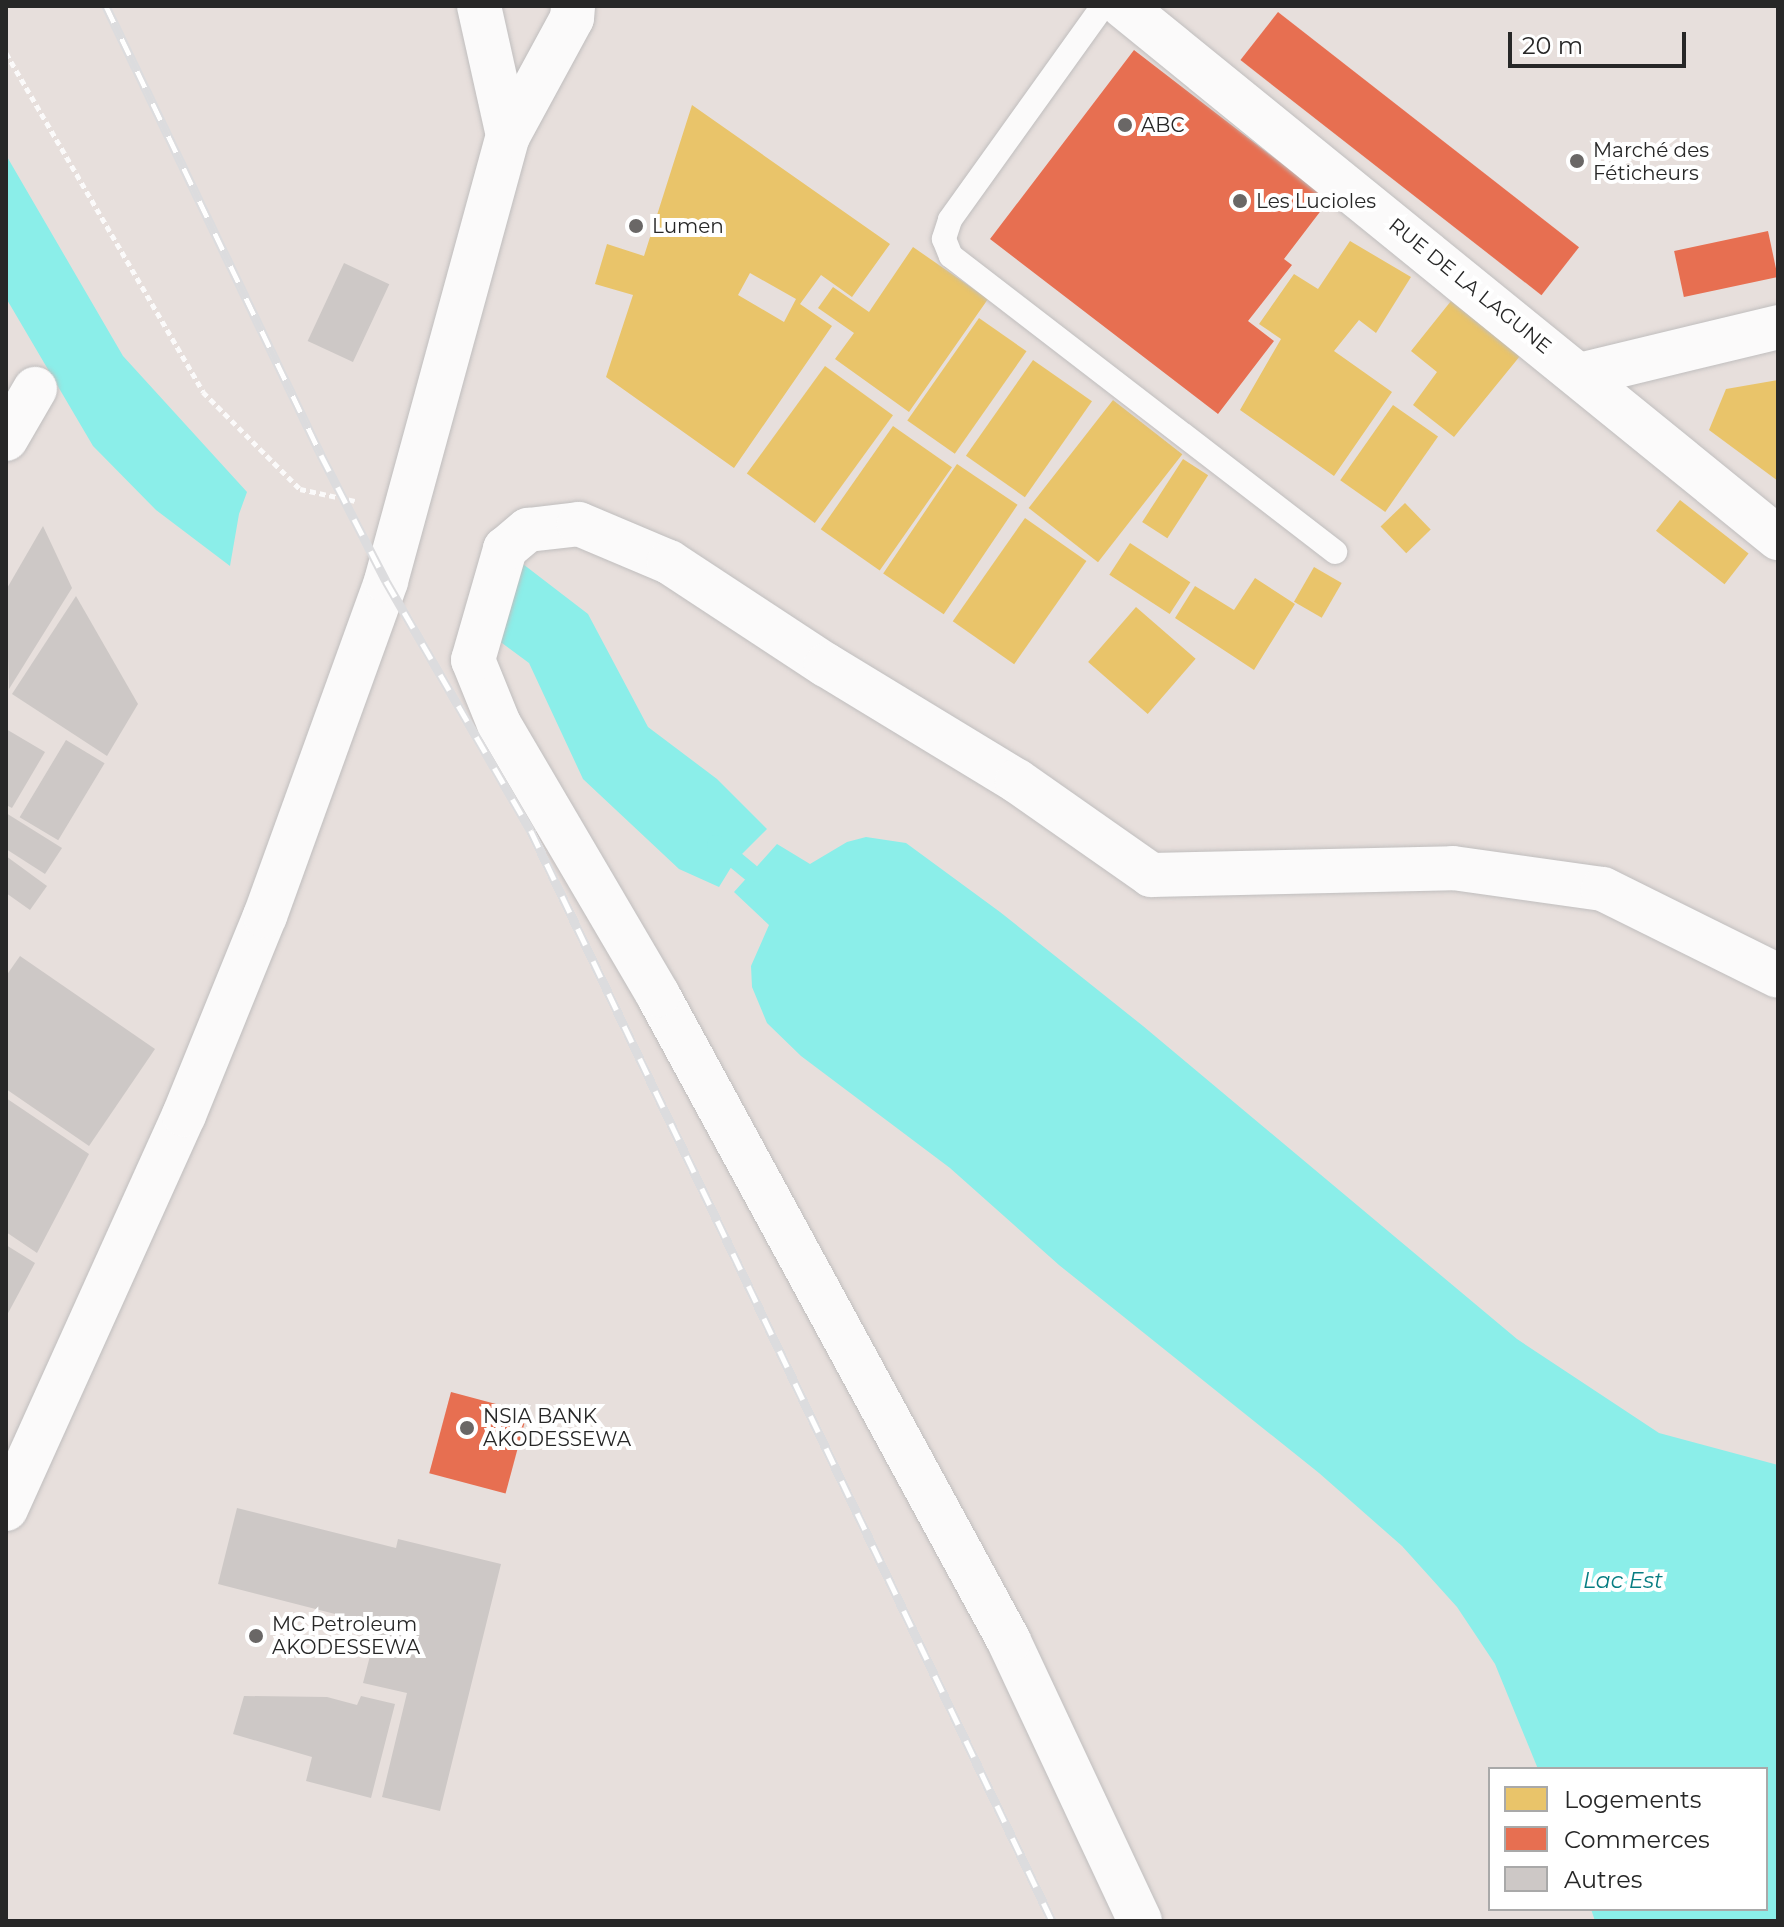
<!DOCTYPE html>
<html>
<head>
<meta charset="utf-8">
<style>
	body { margin:0 }
	#map { position:relative; width:1784px; height:1927px; overflow:hidden; background:#e7dfdc; font-family:Montserrat,sans-serif }
	div>[style] { position:absolute }
	.water>* { inset:0; background:#8beee9 }
	.homes>* { inset:0; background:#e9c46a; transform-origin:0 0 }
	.shops>* { inset:0; background:#e76f51; transform-origin:0 0 }
	.stream>* { height:18px; margin:-9px; padding:0 9px; transform-origin:9px; border-radius:9px; background:#8beee9 }
	.building>* { inset:0; background:#cdc8c6; transform-origin:0 0 }
	.path>* { height:5px; margin-top:-2.5px; transform-origin:0; background:repeating-linear-gradient(90deg,#fbfafa 0 6px,transparent 0 10px) }
	.roads { filter:drop-shadow(0 0 2px #c0bebe) drop-shadow(0 0 2px #c0bebe) }
	.lane>* { height:24px; margin:-12px; padding:0 12px; transform-origin:12px; border-radius:12px; background:#fbfafa }
	.street>* { height:44px; margin:-22px; padding:0 22px; transform-origin:22px; border-radius:22px; background:#fbfafa }
	.secondary>* { height:44px; margin:-22px; padding:0 22px; transform-origin:22px; border-radius:22px; background:#fbfafa }
	.rail>* { height:9px; margin-top:-4.5px; transform-origin:0; background:repeating-linear-gradient(90deg,#fff 0 18px,#dcdcde 0 36px); box-sizing:border-box; border-block:2px solid #dcdcde }
	.dots>* { width:22px; height:22px; translate:-50% -50%; box-sizing:border-box; border:4px solid #fff; border-radius:50% }
	span { translate:-50% -50%; white-space:nowrap; text-align:center; line-height:1.15; -webkit-text-stroke:8px #fff; paint-order:stroke }
	.poi-label { font-size:20px; color:#272727 }
	.left { translate:0 -50%; text-align:left }
	.street-label { font-size:20px; color:#272727 }
	.water-label { font-size:22px; color:#077d82; font-style:italic }
	.frame { position:absolute; inset:0; border:8px solid #272727; pointer-events:none }
	.legend { position:absolute; left:1488px; top:1767px; width:280px; height:144px; box-sizing:border-box; background:#fff; border:2px solid #a9a9a9; margin:0; padding:10px 14px; list-style:none; font-size:24px; color:#272727 }
	.legend li { display:flex; align-items:center; gap:16px; height:40px }
	.legend b { width:40px; border:2px solid #a9a9a9 }
	.scale { position:absolute; left:1508px; top:32px; width:178px; height:36px; box-sizing:border-box; border:4px solid #272727; border-top:0; padding-left:10px; font-size:24px; line-height:28px; white-space:nowrap; color:#272727; -webkit-text-stroke:6px #fff; paint-order:stroke }
</style>
</head>
<body>
<div id="map">
	<div class="water">
		<i style="clip-path:polygon(6px 155px,123px 356px,247px 492px,239px 514px,230px 566px,156px 510px,93px 446px,6px 298px)"></i>
		<i style="clip-path:polygon(519px 561px,588px 614px,648px 727px,717px 779px,767px 829px,735px 861px,719px 887px,679px 869px,583px 779px,529px 663px,498px 640px)"></i>
		<i style="clip-path:polygon(866px 837px,906px 843px,1000px 912px,1143px 1026px,1517px 1339px,1659px 1433px,1778px 1465px,1778px 1921px,1595px 1921px,1591px 1909px,1766px 1909px,1766px 1769px,1538px 1769px,1495px 1664px,1457px 1607px,1402px 1546px,1319px 1473px,1059px 1265px,950px 1168px,801px 1056px,767px 1023px,752px 987px,751px 966px,769px 925px,734px 892px,777px 844px,810px 864px,847px 842px)"></i>
	</div>
	<div class="homes">
		<i style="clip-path:polygon(evenodd,692px 105px,890px 244px,852px 297px,821px 275px,800px 304px,832px 326px,734px 468px,606px 377px,633px 295px,595px 284px,607px 244px,644px 256px,692px 105px,750px 273px,796px 299px,784px 322px,738px 295px,750px 273px)"></i>
		<i style="clip-path:polygon(1350px 241px,1411px 277px,1376px 333px,1359px 320px,1334px 351px,1392px 392px,1334px 476px,1240px 410px,1281px 339px,1259px 324px,1294px 274px,1318px 289px)"></i>
		<i style="clip-path:polygon(913px 247px,988px 299px,909px 412px,835px 359px,854px 333px,818px 308px,833px 287px,869px 312px)"></i>
		<i style="clip-path:polygon(1451px 301px,1520px 356px,1454px 437px,1413px 405px,1437px 372px,1411px 351px)"></i>
		<i style="left:979px;top:318px;width:58px;height:125px;rotate:35deg"></i>
		<i style="left:1033px;top:360px;width:72px;height:117px;rotate:35deg"></i>
		<i style="left:825px;top:366px;width:84px;height:133px;rotate:36deg"></i>
		<i style="clip-path:polygon(1778px 380px,1778px 481px,1709px 430px,1726px 389px)"></i>
		<i style="left:1113px;top:400px;width:88px;height:137px;rotate:38deg"></i>
		<i style="left:1393px;top:405px;width:55px;height:92px;rotate:35deg"></i>
		<i style="left:893px;top:426px;width:72px;height:126px;rotate:35deg"></i>
		<i style="left:1183px;top:459px;width:30px;height:75px;rotate:33deg"></i>
		<i style="left:957px;top:464px;width:73px;height:132px;rotate:34deg"></i>
		<i style="left:1680px;top:500px;width:87px;height:39px;rotate:38deg"></i>
		<i style="left:1405px;top:503px;width:37px;height:34px;rotate:46deg"></i>
		<i style="left:1025px;top:518px;width:75px;height:126px;rotate:35deg"></i>
		<i style="left:1130px;top:543px;width:72px;height:38px;rotate:33deg"></i>
		<i style="left:1314px;top:567px;width:32px;height:40px;rotate:30deg"></i>
		<i style="clip-path:polygon(1255px 578px,1295px 604px,1254px 670px,1175px 618px,1195px 586px,1234px 610px)"></i>
		<i style="left:1136px;top:607px;width:79px;height:73px;rotate:41deg"></i>
	</div>
	<div class="shops">
		<i style="left:1278px;top:12px;width:382px;height:61px;rotate:38deg"></i>
		<i style="clip-path:polygon(1134px 50px,1329px 200px,1284px 259px,1292px 265px,1248px 321px,1274px 341px,1218px 414px,990px 239px)"></i>
		<i style="left:1768px;top:231px;width:47px;height:96px;rotate:78deg"></i>
		<i style="left:451px;top:1392px;width:79px;height:84px;rotate:15deg"></i>
	</div>
	<div class="stream">
		<i style="left:716px;top:844px;width:45px;rotate:39.6deg"></i>
	</div>
	<div class="building">
		<i style="left:344px;top:263px;width:50px;height:86px;rotate:25deg"></i>
		<i style="clip-path:polygon(43px 526px,72px 588px,9px 689px,6px 590px)"></i>
		<i style="clip-path:polygon(76px 596px,138px 704px,107px 756px,12px 694px)"></i>
		<i style="clip-path:polygon(6px 729px,45px 752px,12px 808px,6px 805px)"></i>
		<i style="left:66px;top:740px;width:45px;height:90px;rotate:31deg"></i>
		<i style="clip-path:polygon(6px 813px,62px 848px,45px 874px,6px 849px)"></i>
		<i style="clip-path:polygon(6px 856px,47px 886px,30px 910px,6px 893px)"></i>
		<i style="clip-path:polygon(20px 956px,155px 1049px,89px 1146px,6px 1089px,6px 976px)"></i>
		<i style="clip-path:polygon(6px 1098px,89px 1154px,37px 1253px,6px 1232px)"></i>
		<i style="clip-path:polygon(6px 1245px,35px 1263px,6px 1317px)"></i>
		<i style="clip-path:polygon(237px 1508px,396px 1548px,398px 1539px,501px 1564px,440px 1811px,382px 1797px,407px 1693px,363px 1683px,378px 1625px,218px 1584px)"></i>
		<i style="clip-path:polygon(244px 1696px,327px 1697px,357px 1705px,361px 1696px,395px 1704px,371px 1798px,306px 1781px,312px 1757px,233px 1734px)"></i>
	</div>
	<div class="path">
		<i style="left:6px;top:53px;width:392px;rotate:59.8deg"></i>
		<i style="left:203px;top:392px;width:137px;rotate:45deg"></i>
		<i style="left:300px;top:489px;width:56px;rotate:12.3deg"></i>
	</div>
	<div class="roads">
		<div class="lane">
			<i style="left:1103px;top:6px;width:263px;rotate:125.6deg"></i>
			<i style="left:950px;top:220px;width:20px;rotate:108deg"></i>
			<i style="left:944px;top:239px;width:18px;rotate:68deg"></i>
			<i style="left:951px;top:256px;width:485px;rotate:37.6deg"></i>
		</div>
		<div class="street">
			<i style="left:1123px;top:6px;width:844px;rotate:39.08deg"></i>
			<i style="left:1580px;top:375px;width:204px;rotate:-13.6deg"></i>
			<i style="left:6px;top:439px;width:58px;rotate:-59.9deg"></i>
			<i style="left:1140px;top:1921px;width:309px;rotate:-115.1deg"></i>
			<i style="left:1009px;top:1641px;width:735px;rotate:-118.52deg"></i>
			<i style="left:658px;top:995px;width:314px;rotate:-120.4deg"></i>
			<i style="left:499px;top:724px;width:69px;rotate:-112.1deg"></i>
			<i style="left:473px;top:660px;width:116px;rotate:-73.9deg"></i>
			<i style="left:505px;top:549px;width:30px;rotate:-40deg"></i>
			<i style="left:528px;top:530px;width:51px;rotate:-6.7deg"></i>
			<i style="left:579px;top:524px;width:98px;rotate:22.9deg"></i>
			<i style="left:669px;top:562px;width:188px;rotate:33.3deg"></i>
			<i style="left:826px;top:665px;width:223px;rotate:31.3deg"></i>
			<i style="left:1017px;top:781px;width:164px;rotate:35deg"></i>
			<i style="left:1151px;top:875px;width:302px;rotate:-1.3deg"></i>
			<i style="left:1453px;top:868px;width:151px;rotate:8deg"></i>
			<i style="left:1603px;top:889px;width:195px;rotate:26.4deg"></i>
		</div>
		<div class="secondary">
			<i style="left:479px;top:6px;width:133px;rotate:77.4deg"></i>
			<i style="left:6px;top:1509px;width:432px;rotate:-65.7deg"></i>
			<i style="left:184px;top:1115px;width:215px;rotate:-67.9deg"></i>
			<i style="left:265px;top:916px;width:356px;rotate:-70.1deg"></i>
			<i style="left:386px;top:581px;width:461px;rotate:-74.7deg"></i>
			<i style="left:508px;top:136px;width:134px;rotate:-61.5deg"></i>
			<i style="left:572px;top:18px;width:12px;rotate:-85deg"></i>
		</div>
	</div>
	<div class="rail">
		<i style="left:106px;top:6px;width:498px;rotate:64.4deg"></i>
		<i style="left:321px;top:455px;width:142px;rotate:62.7deg"></i>
		<i style="left:386px;top:581px;width:289px;rotate:59.9deg"></i>
		<i style="left:531px;top:831px;width:1208px;rotate:64.45deg"></i>
	</div>
	<div class="dots">
		<i style="left:1125px;top:125px;background:#6a6766"></i>
		<i style="left:1577px;top:161px;background:#6a6766"></i>
		<i style="left:1240px;top:201px;background:#6a6766"></i>
		<i style="left:636px;top:226px;background:#6a6766"></i>
		<i style="left:467px;top:1428px;background:#6a6766"></i>
		<i style="left:256px;top:1636px;background:#6a6766"></i>
	</div>
	<div class="poi-label">
		<span class="left" style="left:1141px;top:125px">ABC</span>
		<span class="left" style="left:1593px;top:162px">Marché des<br>Féticheurs</span>
		<span class="left" style="left:1256px;top:201px">Les Lucioles</span>
		<span class="left" style="left:652px;top:226px">Lumen</span>
		<span class="left" style="left:483px;top:1428px">NSIA BANK<br>AKODESSEWA</span>
		<span class="left" style="left:272px;top:1636px">MC Petroleum<br>AKODESSEWA</span>
	</div>
	<div class="street-label">
		<span style="left:1470px;top:286px;rotate:39deg">RUE DE LA LAGUNE</span>
	</div>
	<div class="water-label">
		<span style="left:1623px;top:1581px">Lac Est</span>
	</div>
	<div class="frame"></div>
	<ul class="legend">
	<li><b style="height:22px;background:#e9c46a"></b>Logements</li>
	<li><b style="height:22px;background:#e76f51"></b>Commerces</li>
	<li><b style="height:22px;background:#cdc8c6"></b>Autres</li>
	</ul>
	<div class="scale">20 m</div>
</div>
</body>
</html>
